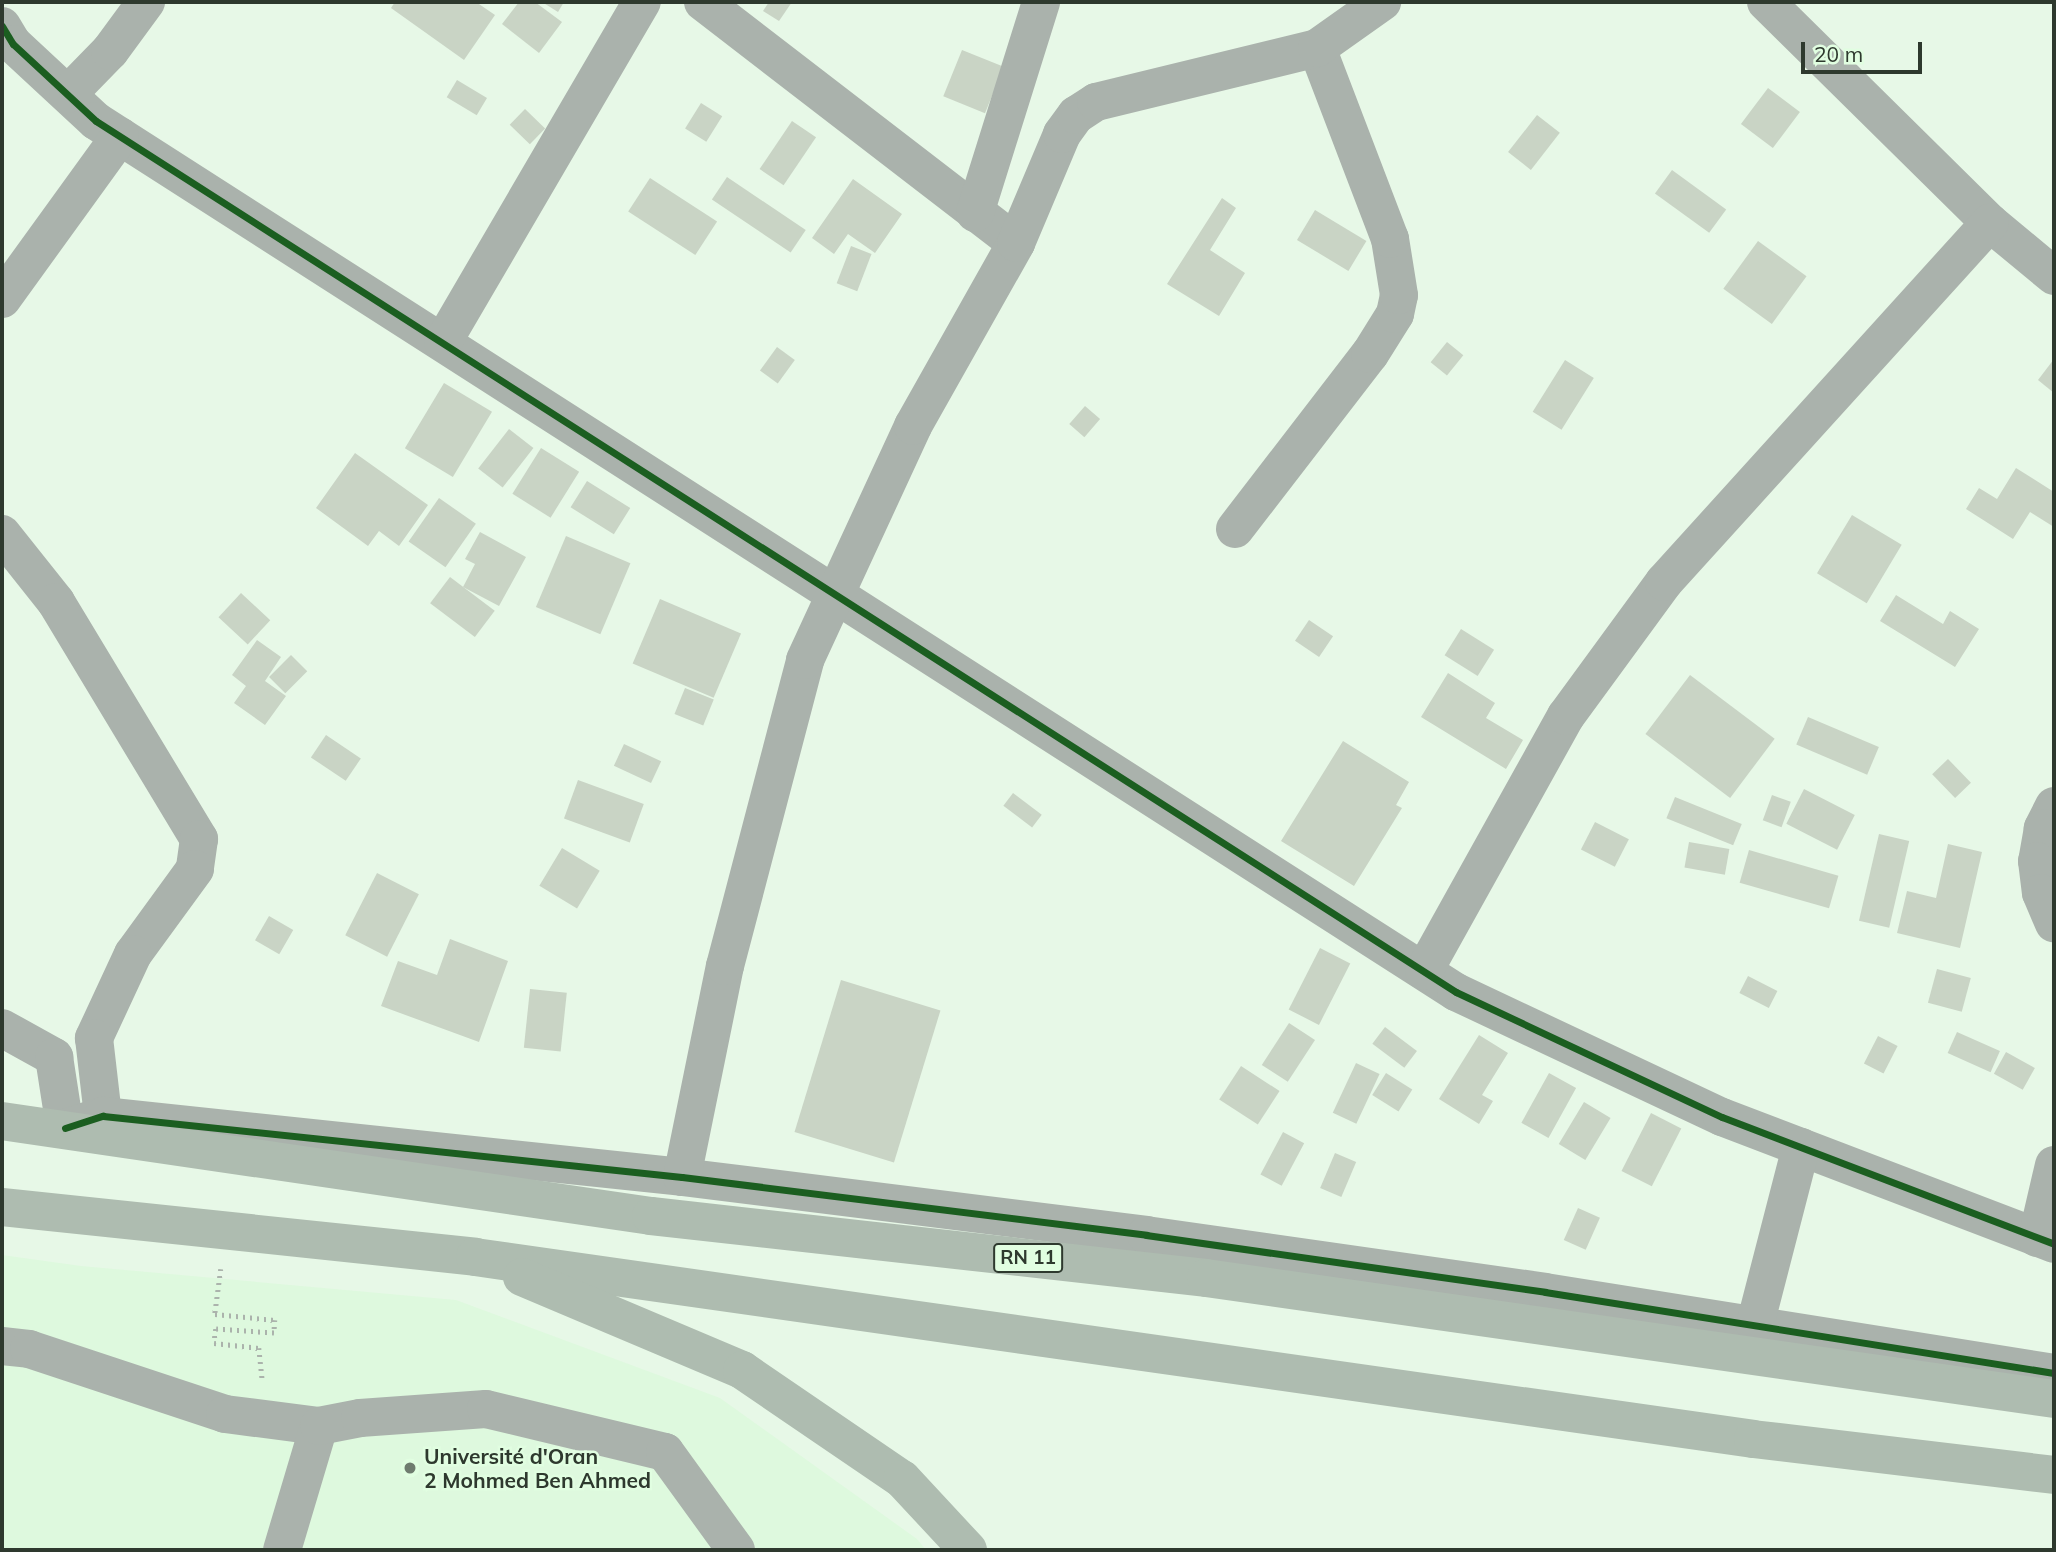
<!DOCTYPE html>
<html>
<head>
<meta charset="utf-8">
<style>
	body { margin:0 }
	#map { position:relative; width:2056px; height:1552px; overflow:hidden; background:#e7f8e7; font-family:Mulish,sans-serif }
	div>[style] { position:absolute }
	.built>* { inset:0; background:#def9de }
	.building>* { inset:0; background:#c9d4c5; transform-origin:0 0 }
	.path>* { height:4.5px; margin-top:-2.25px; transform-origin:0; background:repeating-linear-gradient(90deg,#abb3ac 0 2px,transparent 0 7px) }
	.minor>* { height:38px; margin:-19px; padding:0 19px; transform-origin:19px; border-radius:19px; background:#aab2ac }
	.highway>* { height:38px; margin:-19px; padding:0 19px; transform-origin:19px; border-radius:19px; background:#aebcb0 }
	.cycleway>* { height:7px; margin:-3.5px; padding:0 3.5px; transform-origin:3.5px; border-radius:3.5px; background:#1b5e20 }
	.dots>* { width:19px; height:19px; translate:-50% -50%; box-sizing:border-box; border:4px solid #e1fee1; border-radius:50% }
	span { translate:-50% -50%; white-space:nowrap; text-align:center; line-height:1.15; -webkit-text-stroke:5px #e1fee1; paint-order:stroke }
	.shield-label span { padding:2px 5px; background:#e1fee1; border:2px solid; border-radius:5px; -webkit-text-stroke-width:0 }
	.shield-label { font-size:19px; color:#2e392e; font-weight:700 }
	.poi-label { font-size:21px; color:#2e392e; font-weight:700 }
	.left { translate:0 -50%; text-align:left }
	.frame { position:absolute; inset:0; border:4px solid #2e392e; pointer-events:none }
	.scale { position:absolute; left:1801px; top:42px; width:121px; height:32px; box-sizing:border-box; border:4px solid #2e392e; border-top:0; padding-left:9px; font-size:21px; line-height:24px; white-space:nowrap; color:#2e392e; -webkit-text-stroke:5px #e1fee1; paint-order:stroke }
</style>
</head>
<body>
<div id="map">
	<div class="built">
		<i style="clip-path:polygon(2px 1255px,81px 1266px,456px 1300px,720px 1398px,917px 1539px,926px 1550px,2px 1550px)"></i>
	</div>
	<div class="building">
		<i style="clip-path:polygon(395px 2px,476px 2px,495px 15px,464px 60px,391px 8px)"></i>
		<i style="clip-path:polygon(519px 2px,535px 2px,562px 22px,539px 53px,502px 24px)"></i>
		<i style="clip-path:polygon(542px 2px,564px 2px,558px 12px)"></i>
		<i style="clip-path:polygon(769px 2px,792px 2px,779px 21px,763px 11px)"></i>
		<i style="left:962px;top:50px;width:45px;height:50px;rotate:22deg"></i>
		<i style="left:457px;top:80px;width:35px;height:20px;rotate:31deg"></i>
		<i style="left:1768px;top:88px;width:40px;height:45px;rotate:37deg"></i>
		<i style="left:701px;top:103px;width:25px;height:30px;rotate:32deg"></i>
		<i style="left:525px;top:109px;width:28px;height:22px;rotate:44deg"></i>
		<i style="left:1537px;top:115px;width:29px;height:47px;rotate:38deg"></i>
		<i style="left:792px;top:121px;width:29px;height:58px;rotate:34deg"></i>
		<i style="left:1672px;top:170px;width:67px;height:29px;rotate:36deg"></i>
		<i style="left:727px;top:177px;width:95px;height:27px;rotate:34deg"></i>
		<i style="left:650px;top:178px;width:80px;height:40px;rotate:33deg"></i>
		<i style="clip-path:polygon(853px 179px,902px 214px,875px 253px,848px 234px,834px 254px,812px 238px)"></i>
		<i style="clip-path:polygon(1222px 198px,1236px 208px,1210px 250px,1245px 273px,1219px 316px,1167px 284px)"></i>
		<i style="left:1315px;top:210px;width:60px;height:35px;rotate:31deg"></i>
		<i style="left:1758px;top:241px;width:60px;height:59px;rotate:36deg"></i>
		<i style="left:851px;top:246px;width:22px;height:40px;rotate:21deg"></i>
		<i style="left:1447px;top:342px;width:21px;height:26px;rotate:39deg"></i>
		<i style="left:777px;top:347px;width:22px;height:29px;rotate:36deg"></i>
		<i style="clip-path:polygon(2054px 359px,2054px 393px,2038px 380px)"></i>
		<i style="left:1565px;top:360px;width:34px;height:61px;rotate:32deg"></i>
		<i style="left:444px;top:383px;width:56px;height:76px;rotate:31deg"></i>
		<i style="left:1085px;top:406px;width:20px;height:24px;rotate:41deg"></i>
		<i style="left:509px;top:429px;width:31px;height:50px;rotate:38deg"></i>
		<i style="left:541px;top:448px;width:45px;height:54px;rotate:32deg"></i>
		<i style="clip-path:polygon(355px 453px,428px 505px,399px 546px,379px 531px,368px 546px,316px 508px)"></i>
		<i style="clip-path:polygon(2016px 468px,2054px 492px,2054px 527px,2030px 512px,2013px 539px,1966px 509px,1979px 488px,1997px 499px)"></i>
		<i style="left:587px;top:481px;width:51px;height:31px;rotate:32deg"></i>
		<i style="left:439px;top:498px;width:45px;height:53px;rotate:35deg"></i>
		<i style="left:1852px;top:515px;width:58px;height:68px;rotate:31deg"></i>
		<i style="clip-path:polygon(480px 532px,526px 557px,499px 606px,463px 587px,475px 564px,465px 559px)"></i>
		<i style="left:566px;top:536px;width:70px;height:77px;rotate:23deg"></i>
		<i style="left:450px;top:577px;width:56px;height:33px;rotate:37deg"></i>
		<i style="left:241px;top:593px;width:40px;height:33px;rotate:43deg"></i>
		<i style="clip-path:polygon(1896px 595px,1943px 624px,1950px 611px,1979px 629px,1955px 667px,1880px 621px)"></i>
		<i style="left:660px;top:599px;width:88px;height:70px;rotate:23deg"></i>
		<i style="left:1309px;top:620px;width:29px;height:25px;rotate:34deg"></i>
		<i style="left:1461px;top:629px;width:39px;height:31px;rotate:32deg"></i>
		<i style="clip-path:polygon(257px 640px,281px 657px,265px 681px,286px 696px,265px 725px,234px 703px,246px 686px,232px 675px)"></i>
		<i style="left:291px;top:655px;width:23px;height:31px;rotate:45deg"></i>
		<i style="clip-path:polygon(1448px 673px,1495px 703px,1486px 718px,1523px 740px,1506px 769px,1421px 717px)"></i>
		<i style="left:1690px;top:675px;width:106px;height:74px;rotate:37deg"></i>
		<i style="left:685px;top:688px;width:31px;height:28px;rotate:22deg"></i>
		<i style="left:1808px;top:717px;width:77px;height:30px;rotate:23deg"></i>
		<i style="left:326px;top:735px;width:42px;height:27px;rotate:34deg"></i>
		<i style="clip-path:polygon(1343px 741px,1409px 782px,1396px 805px,1402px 808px,1354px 886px,1281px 841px)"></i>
		<i style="left:624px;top:744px;width:41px;height:24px;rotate:25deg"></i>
		<i style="left:1948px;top:759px;width:33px;height:22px;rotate:46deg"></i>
		<i style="left:578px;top:780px;width:70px;height:41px;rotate:20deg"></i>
		<i style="left:1804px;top:789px;width:57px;height:39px;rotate:27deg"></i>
		<i style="left:1013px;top:793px;width:36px;height:16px;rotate:37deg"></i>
		<i style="left:1772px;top:795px;width:20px;height:27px;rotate:20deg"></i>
		<i style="left:1675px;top:797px;width:72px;height:23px;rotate:22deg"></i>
		<i style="left:1595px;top:822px;width:38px;height:31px;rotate:27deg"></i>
		<i style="left:1879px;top:834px;width:31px;height:89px;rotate:13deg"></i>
		<i style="left:1689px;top:842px;width:41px;height:26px;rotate:10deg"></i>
		<i style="clip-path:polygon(1948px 844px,1982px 852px,1960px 948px,1897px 933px,1907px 891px,1936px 898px)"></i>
		<i style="left:562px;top:848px;width:44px;height:44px;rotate:31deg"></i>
		<i style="left:1749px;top:850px;width:93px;height:34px;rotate:16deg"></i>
		<i style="left:377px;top:873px;width:47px;height:70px;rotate:27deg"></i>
		<i style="left:269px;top:916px;width:28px;height:28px;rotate:30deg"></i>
		<i style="clip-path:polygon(450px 939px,508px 961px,479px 1042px,381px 1006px,398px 961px,437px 975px)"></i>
		<i style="left:1320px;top:948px;width:34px;height:69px;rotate:27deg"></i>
		<i style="left:1937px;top:969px;width:35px;height:35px;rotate:15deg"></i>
		<i style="left:1748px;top:976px;width:33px;height:19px;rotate:27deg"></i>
		<i style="left:841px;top:980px;width:104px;height:159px;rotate:17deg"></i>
		<i style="left:530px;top:989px;width:37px;height:59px;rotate:6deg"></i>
		<i style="left:1289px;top:1023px;width:31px;height:50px;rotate:33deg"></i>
		<i style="left:1385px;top:1027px;width:40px;height:21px;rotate:37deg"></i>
		<i style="left:1957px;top:1032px;width:47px;height:23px;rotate:24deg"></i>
		<i style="clip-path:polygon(1479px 1035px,1508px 1053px,1482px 1095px,1493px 1101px,1479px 1124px,1439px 1099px)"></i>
		<i style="left:1878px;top:1036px;width:22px;height:31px;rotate:27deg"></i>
		<i style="left:2006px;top:1052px;width:33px;height:25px;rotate:29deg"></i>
		<i style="left:1356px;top:1063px;width:26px;height:55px;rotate:25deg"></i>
		<i style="left:1241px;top:1066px;width:46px;height:40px;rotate:33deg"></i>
		<i style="left:1386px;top:1073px;width:31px;height:26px;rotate:32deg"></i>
		<i style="left:1549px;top:1073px;width:31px;height:57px;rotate:29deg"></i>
		<i style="left:1584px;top:1102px;width:31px;height:49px;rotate:31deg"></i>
		<i style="left:1651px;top:1113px;width:34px;height:65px;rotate:27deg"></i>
		<i style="left:1283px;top:1132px;width:24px;height:48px;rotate:28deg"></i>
		<i style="left:1335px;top:1153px;width:23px;height:38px;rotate:23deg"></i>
		<i style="left:1578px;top:1208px;width:24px;height:35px;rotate:24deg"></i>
	</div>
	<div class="path">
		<i style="left:221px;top:1269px;width:45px;rotate:97.6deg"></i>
		<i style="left:215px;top:1314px;width:60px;rotate:5.7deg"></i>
		<i style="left:275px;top:1320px;width:13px;rotate:94deg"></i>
		<i style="left:274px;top:1333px;width:58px;rotate:-176.1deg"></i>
		<i style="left:216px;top:1329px;width:14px;rotate:98deg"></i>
		<i style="left:214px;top:1343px;width:45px;rotate:6.3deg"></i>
		<i style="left:259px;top:1348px;width:31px;rotate:84deg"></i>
	</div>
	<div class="minor">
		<i style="left:703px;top:2px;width:395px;rotate:37.6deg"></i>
		<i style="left:1766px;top:2px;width:315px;rotate:44.6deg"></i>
		<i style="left:1990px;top:223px;width:83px;rotate:39.6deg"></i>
		<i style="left:2px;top:26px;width:21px;rotate:59deg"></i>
		<i style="left:13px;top:44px;width:113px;rotate:42.9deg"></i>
		<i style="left:96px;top:121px;width:1615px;rotate:32.64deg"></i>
		<i style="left:1456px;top:992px;width:294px;rotate:25.2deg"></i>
		<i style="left:1722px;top:1117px;width:355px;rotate:20.9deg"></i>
		<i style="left:68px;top:94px;width:60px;rotate:-45.7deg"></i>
		<i style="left:110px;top:51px;width:61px;rotate:-53.7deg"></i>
		<i style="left:975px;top:213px;width:221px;rotate:-72.6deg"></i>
		<i style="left:2px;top:299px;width:201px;rotate:-54.1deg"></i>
		<i style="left:443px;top:342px;width:394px;rotate:-59.7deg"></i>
		<i style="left:1235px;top:529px;width:221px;rotate:-52.4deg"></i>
		<i style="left:1370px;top:354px;width:47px;rotate:-58deg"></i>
		<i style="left:1395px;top:314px;width:19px;rotate:-78deg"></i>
		<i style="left:1399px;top:295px;width:57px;rotate:-99.1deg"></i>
		<i style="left:1390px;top:239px;width:204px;rotate:-110.9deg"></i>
		<i style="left:2px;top:534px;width:87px;rotate:51.5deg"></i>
		<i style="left:56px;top:602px;width:277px;rotate:58.9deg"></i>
		<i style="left:199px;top:839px;width:30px;rotate:98deg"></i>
		<i style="left:195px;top:869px;width:105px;rotate:126.1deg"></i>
		<i style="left:133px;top:954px;width:93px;rotate:114.9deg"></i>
		<i style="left:94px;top:1038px;width:79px;rotate:83.4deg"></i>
		<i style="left:2054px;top:806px;width:25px;rotate:117deg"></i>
		<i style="left:2043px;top:828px;width:34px;rotate:100deg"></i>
		<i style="left:2037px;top:861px;width:32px;rotate:83deg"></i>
		<i style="left:2041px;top:893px;width:33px;rotate:67deg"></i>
		<i style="left:1424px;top:971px;width:292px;rotate:-60.9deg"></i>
		<i style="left:1566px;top:716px;width:166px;rotate:-53.8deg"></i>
		<i style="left:1664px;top:582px;width:485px;rotate:-47.8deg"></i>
		<i style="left:2px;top:1028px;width:60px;rotate:29.1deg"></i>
		<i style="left:54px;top:1057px;width:72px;rotate:81.2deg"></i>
		<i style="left:65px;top:1128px;width:40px;rotate:-18deg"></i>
		<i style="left:103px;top:1116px;width:582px;rotate:6.01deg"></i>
		<i style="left:682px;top:1177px;width:468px;rotate:7.1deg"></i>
		<i style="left:1146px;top:1235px;width:403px;rotate:8.1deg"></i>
		<i style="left:1545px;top:1292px;width:515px;rotate:9.04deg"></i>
		<i style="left:682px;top:1177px;width:215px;rotate:-78.5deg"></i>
		<i style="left:725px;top:966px;width:316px;rotate:-75.3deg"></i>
		<i style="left:805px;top:660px;width:258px;rotate:-65.2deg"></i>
		<i style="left:913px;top:426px;width:210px;rotate:-60.6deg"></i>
		<i style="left:1016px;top:243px;width:118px;rotate:-67.1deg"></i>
		<i style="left:1062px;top:134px;width:24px;rotate:-54deg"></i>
		<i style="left:1076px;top:115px;width:24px;rotate:-33deg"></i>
		<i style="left:1096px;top:102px;width:228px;rotate:-13.7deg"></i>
		<i style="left:1317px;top:48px;width:80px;rotate:-35.3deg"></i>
		<i style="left:2037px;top:1238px;width:75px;rotate:-76.9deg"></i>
		<i style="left:1755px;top:1325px;width:184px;rotate:-75.5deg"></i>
		<i style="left:2px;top:1346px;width:27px;rotate:6deg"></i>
		<i style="left:29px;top:1349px;width:206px;rotate:18.3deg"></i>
		<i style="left:225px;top:1414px;width:95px;rotate:7.3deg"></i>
		<i style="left:319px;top:1426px;width:129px;rotate:106.6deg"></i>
		<i style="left:319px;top:1426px;width:42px;rotate:-11deg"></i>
		<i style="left:360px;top:1418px;width:126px;rotate:-4.1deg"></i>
		<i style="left:486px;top:1409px;width:184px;rotate:13.5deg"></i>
		<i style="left:665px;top:1452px;width:121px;rotate:54.1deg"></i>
	</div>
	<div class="highway">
		<i style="left:2px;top:1121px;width:656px;rotate:8.33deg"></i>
		<i style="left:651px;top:1216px;width:558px;rotate:6.37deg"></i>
		<i style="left:1206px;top:1278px;width:857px;rotate:8.12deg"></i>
		<i style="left:2px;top:1207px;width:476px;rotate:6deg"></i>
		<i style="left:475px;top:1257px;width:1291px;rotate:8.1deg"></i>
		<i style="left:1753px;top:1439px;width:303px;rotate:6.8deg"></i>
		<i style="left:522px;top:1277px;width:239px;rotate:22.9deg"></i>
		<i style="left:742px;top:1370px;width:194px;rotate:34.3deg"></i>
		<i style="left:902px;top:1479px;width:97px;rotate:47.1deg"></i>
	</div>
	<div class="cycleway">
		<i style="left:2px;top:26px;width:21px;rotate:59deg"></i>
		<i style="left:13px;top:44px;width:113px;rotate:42.9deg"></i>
		<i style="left:96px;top:121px;width:1615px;rotate:32.64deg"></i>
		<i style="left:1456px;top:992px;width:294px;rotate:25.2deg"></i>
		<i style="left:1722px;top:1117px;width:355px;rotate:20.9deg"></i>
		<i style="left:65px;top:1128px;width:40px;rotate:-18deg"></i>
		<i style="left:103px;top:1116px;width:582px;rotate:6.01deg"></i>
		<i style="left:682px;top:1177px;width:468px;rotate:7.1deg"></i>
		<i style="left:1146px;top:1235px;width:403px;rotate:8.1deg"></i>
		<i style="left:1545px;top:1292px;width:515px;rotate:9.04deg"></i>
	</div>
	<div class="dots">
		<i style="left:410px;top:1468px;background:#6f7c6f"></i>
	</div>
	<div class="shield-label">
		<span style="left:1028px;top:1258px">RN 11</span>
	</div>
	<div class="poi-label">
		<span class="left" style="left:424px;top:1468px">Université d'Oran<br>2 Mohmed Ben Ahmed</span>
	</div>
	<div class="frame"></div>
	<div class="scale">20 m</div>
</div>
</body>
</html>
